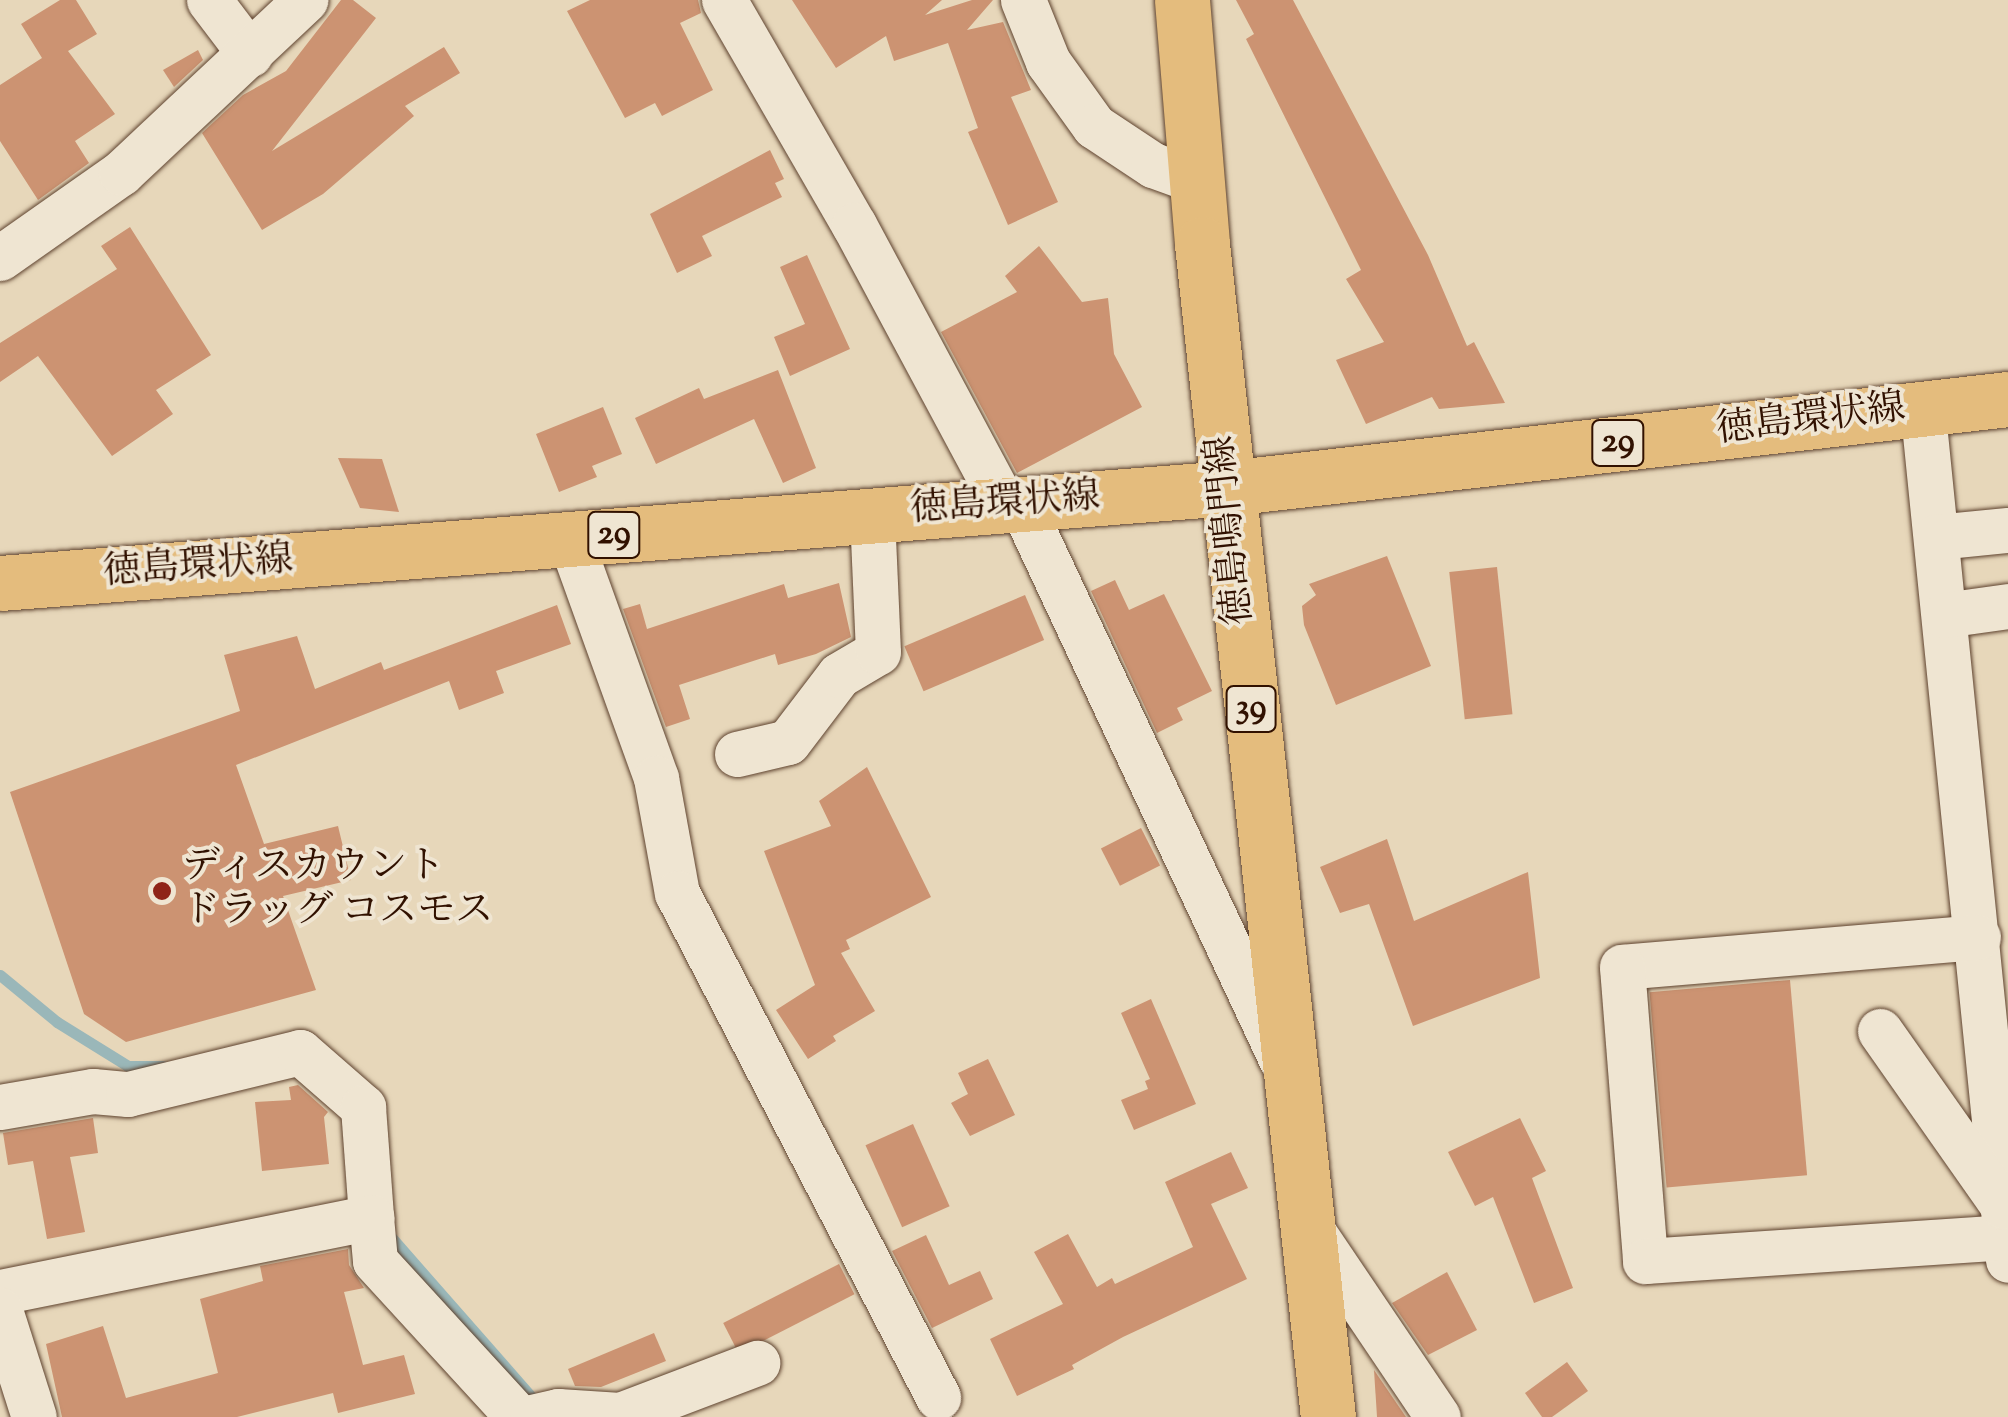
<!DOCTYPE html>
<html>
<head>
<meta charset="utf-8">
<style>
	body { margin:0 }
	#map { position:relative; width:2008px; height:1417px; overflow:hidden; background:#e7d7ba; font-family:"Sorts Mill Goudy","Noto Serif JP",serif }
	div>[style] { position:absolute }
	.stream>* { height:11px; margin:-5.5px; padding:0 5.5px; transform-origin:5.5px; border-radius:5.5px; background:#9ab7b9 }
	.building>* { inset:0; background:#cc9372; transform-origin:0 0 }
	.roads { filter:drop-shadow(0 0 2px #5e422e) drop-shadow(0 0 2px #5e422e) }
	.minor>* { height:45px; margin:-22.5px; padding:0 22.5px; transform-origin:22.5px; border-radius:22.5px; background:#efe5d2 }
	.major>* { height:55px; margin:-27.5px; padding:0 27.5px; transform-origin:27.5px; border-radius:27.5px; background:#e4bc7d }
	.dots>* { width:28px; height:28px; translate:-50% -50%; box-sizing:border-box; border:5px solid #efe5d2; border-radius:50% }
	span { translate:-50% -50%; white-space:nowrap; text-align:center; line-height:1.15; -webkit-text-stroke:8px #efe5d2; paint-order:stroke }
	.shield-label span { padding:2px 8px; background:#efe5d2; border:2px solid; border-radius:8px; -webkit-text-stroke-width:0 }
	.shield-label { font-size:35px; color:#311100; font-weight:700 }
	.street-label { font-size:38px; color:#311100 }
	.poi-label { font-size:38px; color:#311100 }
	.left { translate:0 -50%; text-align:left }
</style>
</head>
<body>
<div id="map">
	<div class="stream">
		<i style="left:0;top:975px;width:74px;rotate:39.5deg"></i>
		<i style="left:57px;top:1022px;width:84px;rotate:31.8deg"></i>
		<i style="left:128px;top:1066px;width:35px"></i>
		<i style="left:391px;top:1237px;width:221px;rotate:48.7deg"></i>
	</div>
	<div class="building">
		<i style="clip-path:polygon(60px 0,76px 0,97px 34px,68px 51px,115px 114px,75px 141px,89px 163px,38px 200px,0 141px,0 85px,42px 58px,21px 24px)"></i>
		<i style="clip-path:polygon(341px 0,353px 0,376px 18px,272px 151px,444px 47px,460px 73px,405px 106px,414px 116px,323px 194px,262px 230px,202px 133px,243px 95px,286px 71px)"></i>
		<i style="clip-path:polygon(590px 0,698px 0,701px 13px,680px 23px,713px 90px,662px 116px,655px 103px,625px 118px,567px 11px)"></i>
		<i style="clip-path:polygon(792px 0,942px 0,925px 15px,972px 0,993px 0,967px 30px,1003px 22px,1031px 90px,1011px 97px,1058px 202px,1008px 225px,968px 132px,978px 128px,948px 43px,894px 61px,886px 36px,836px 68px)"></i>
		<i style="clip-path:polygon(1236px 0,1293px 0,1428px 255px,1467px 346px,1474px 342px,1505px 403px,1439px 409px,1432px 397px,1366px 424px,1336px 360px,1384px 342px,1346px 279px,1361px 270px,1246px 39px,1254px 34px)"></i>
		<i style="clip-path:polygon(198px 50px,203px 60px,174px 87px,163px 70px)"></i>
		<i style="clip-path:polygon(770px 150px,784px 179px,775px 183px,782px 197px,702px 236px,712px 256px,677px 273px,650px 214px)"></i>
		<i style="clip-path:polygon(130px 227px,211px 355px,156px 390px,173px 414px,112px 456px,38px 356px,0 382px,0 343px,117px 269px,101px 246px)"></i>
		<i style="clip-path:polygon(1039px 246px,1082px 302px,1108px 298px,1114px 354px,1142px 407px,1017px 473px,941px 332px,1017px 292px,1005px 276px)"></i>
		<i style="clip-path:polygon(807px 255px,850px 349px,790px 376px,774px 337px,805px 324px,780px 267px)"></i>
		<i style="clip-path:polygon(778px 370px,816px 468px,783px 483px,754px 419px,656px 464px,635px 418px,699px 388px,704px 399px)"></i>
		<i style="clip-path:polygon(603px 407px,622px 454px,592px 466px,597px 477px,559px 492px,536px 434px)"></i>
		<i style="clip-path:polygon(338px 458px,382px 459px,399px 512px,360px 508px)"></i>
		<i style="clip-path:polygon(1387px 556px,1431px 666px,1336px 705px,1304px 625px,1302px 606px,1316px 595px,1309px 584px)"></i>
		<i style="left:1497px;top:567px;width:148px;height:48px;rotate:84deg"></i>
		<i style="clip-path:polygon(1115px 580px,1129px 610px,1164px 594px,1212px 691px,1177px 708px,1183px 720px,1157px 733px,1091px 591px)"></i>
		<i style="clip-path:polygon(839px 583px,851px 637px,816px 654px,778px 665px,775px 654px,679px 685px,690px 719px,666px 727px,623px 609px,640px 604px,647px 629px,784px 584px,788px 598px)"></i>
		<i style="left:1025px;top:595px;width:49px;height:131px;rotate:67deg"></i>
		<i style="clip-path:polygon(557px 605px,571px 644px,496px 671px,504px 693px,459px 710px,449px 681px,236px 765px,264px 844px,338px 826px,351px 880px,283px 896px,316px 990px,126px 1042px,84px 1014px,10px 792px,240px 711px,224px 655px,297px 636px,315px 689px,381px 662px,384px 670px)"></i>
		<i style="clip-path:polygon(867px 767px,931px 897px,846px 940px,850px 949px,841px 953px,875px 1011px,833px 1036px,836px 1041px,808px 1059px,776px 1010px,815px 985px,764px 851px,831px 826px,819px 801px)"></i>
		<i style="left:1141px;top:828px;width:42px;height:45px;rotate:63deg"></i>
		<i style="clip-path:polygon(1387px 839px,1414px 921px,1528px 872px,1540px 978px,1413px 1026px,1369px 904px,1340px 913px,1320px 867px)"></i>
		<i style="left:1790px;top:980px;width:196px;height:141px;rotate:85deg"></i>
		<i style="clip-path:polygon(1151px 999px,1196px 1104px,1134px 1130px,1121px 1100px,1148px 1089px,1145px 1081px,1150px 1079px,1121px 1013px)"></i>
		<i style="clip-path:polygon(988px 1059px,1015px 1115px,970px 1136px,951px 1103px,968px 1094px,958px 1073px)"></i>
		<i style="clip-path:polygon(298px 1085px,328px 1112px,324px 1117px,329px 1164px,262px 1171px,255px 1102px,291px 1100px,289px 1087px)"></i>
		<i style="clip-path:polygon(93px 1118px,98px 1153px,70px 1157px,85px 1232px,47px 1239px,33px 1161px,8px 1165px,3px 1133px)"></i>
		<i style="clip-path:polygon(1520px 1118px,1546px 1171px,1532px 1178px,1573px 1288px,1534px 1303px,1493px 1197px,1475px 1206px,1448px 1152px)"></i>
		<i style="left:913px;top:1124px;width:90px;height:52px;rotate:66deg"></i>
		<i style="clip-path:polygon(1231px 1152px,1248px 1188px,1211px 1204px,1247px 1279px,1123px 1337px,1072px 1365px,1074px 1369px,1017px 1396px,990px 1339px,1063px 1304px,1034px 1252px,1068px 1234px,1097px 1287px,1112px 1278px,1115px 1284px,1193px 1247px,1165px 1182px)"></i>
		<i style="clip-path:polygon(926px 1235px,949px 1285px,980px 1271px,993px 1299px,932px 1328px,892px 1251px)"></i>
		<i style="clip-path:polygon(348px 1249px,349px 1265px,364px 1288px,344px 1292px,363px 1365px,404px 1355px,415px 1394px,338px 1413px,333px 1393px,237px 1417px,62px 1417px,46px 1344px,103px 1326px,126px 1398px,218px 1373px,200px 1299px,263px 1281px,260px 1266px)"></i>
		<i style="left:839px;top:1264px;width:34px;height:130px;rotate:63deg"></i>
		<i style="clip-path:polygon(1447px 1272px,1477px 1330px,1428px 1355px,1392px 1303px)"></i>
		<i style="clip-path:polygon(654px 1333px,666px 1361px,601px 1387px,575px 1386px,568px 1369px)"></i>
		<i style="clip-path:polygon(1567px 1362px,1588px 1391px,1552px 1417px,1542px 1417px,1525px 1393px)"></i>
		<i style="clip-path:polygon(1374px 1370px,1406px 1417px,1377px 1417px)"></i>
	</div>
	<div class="roads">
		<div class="minor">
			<i style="left:209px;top:0;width:68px;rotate:52.8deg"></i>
			<i style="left:724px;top:0;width:260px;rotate:60deg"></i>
			<i style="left:854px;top:225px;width:318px;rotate:61.8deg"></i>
			<i style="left:1023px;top:0;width:67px;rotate:68deg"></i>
			<i style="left:1048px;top:62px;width:79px;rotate:54.3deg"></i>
			<i style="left:1094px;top:126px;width:71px;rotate:33.5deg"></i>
			<i style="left:1153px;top:165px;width:47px;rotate:20deg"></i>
			<i style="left:0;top:258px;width:148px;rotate:-35.1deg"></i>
			<i style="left:121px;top:173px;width:253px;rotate:-43.2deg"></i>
			<i style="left:1924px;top:424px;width:840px;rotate:84.26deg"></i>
			<i style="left:1021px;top:504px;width:613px;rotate:64.9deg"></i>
			<i style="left:1936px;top:537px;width:72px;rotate:-5.6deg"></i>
			<i style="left:570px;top:539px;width:254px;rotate:70.2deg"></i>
			<i style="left:656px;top:778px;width:117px;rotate:79.7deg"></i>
			<i style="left:677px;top:893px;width:568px;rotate:62.62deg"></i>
			<i style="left:1944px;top:615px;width:65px;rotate:-8deg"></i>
			<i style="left:737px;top:754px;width:52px;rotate:-13.2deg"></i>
			<i style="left:788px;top:742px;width:84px;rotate:-52.7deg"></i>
			<i style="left:839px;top:675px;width:45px;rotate:-30.5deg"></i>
			<i style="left:878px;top:652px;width:137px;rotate:-92.5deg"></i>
			<i style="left:1978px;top:937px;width:357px;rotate:175.2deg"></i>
			<i style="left:1622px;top:967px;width:295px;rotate:85.5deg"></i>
			<i style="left:1645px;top:1261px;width:363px;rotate:-3.8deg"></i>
			<i style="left:1880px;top:1031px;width:214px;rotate:54.9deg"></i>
			<i style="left:0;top:1107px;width:94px;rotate:-9.8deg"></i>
			<i style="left:93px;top:1091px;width:35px;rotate:5deg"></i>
			<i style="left:128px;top:1094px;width:177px;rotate:-13.7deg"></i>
			<i style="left:300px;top:1052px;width:84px;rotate:41.1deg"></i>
			<i style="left:363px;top:1107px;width:110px;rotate:85.8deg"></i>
			<i style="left:1307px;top:1223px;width:234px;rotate:56deg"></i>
			<i style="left:0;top:1292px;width:379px;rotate:-11.4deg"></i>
			<i style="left:371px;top:1217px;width:44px;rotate:84.8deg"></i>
			<i style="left:375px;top:1261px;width:212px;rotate:47.5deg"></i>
			<i style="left:0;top:1310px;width:112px;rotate:72.4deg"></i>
			<i style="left:532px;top:1417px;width:27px;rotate:-13deg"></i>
			<i style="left:558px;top:1411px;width:62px;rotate:3.7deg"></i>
			<i style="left:620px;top:1415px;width:147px;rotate:-20.8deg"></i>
		</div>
		<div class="major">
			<i style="left:1182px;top:0;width:245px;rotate:85.3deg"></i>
			<i style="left:1202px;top:244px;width:1180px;rotate:83.87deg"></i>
			<i style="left:0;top:583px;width:1232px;rotate:-4.42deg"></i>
			<i style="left:1228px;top:488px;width:785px;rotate:-6.51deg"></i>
		</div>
	</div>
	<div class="dots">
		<i style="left:162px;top:891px;background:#8f2418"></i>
	</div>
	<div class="shield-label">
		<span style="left:1618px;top:443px">29</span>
		<span style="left:614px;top:535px">29</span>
		<span style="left:1251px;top:709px">39</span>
	</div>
	<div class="street-label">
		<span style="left:1811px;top:421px;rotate:-7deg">徳島環状線</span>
		<span style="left:1005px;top:505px;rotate:-4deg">徳島環状線</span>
		<span style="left:1232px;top:530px;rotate:-96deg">徳島鳴門線</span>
		<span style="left:198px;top:568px;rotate:-4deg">徳島環状線</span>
	</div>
	<div class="poi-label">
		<span class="left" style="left:182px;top:891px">ディスカウント<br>ドラッグ コスモス</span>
	</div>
</div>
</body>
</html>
